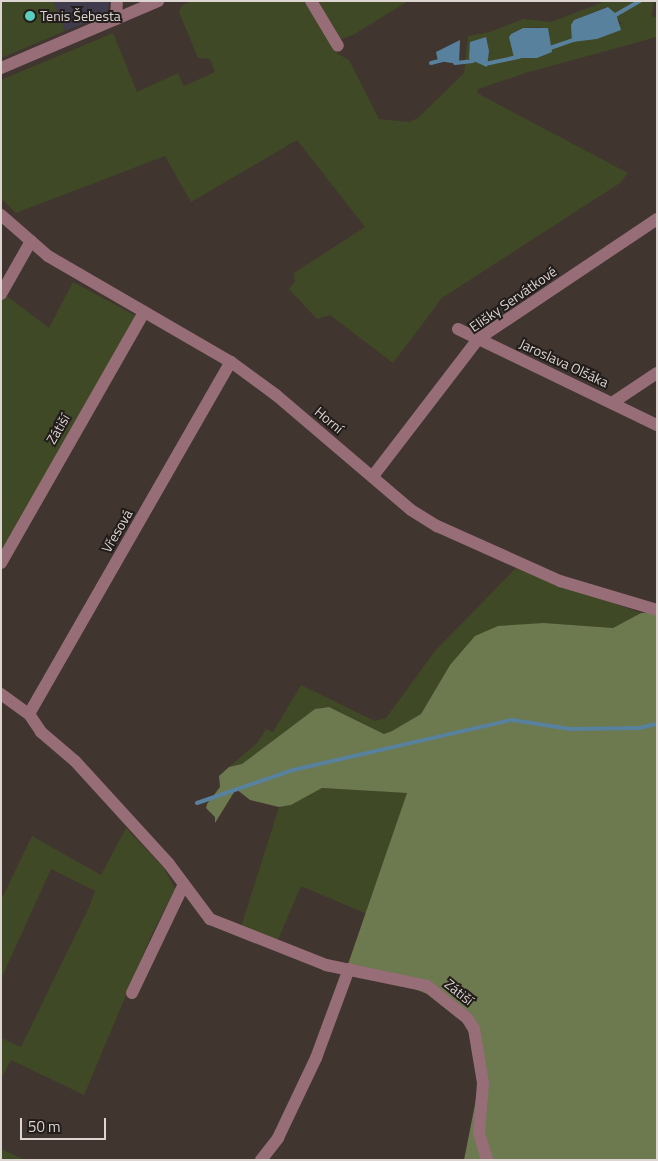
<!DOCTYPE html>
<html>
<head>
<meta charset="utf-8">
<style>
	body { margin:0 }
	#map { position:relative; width:658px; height:1161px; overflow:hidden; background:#40352f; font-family:"Titillium Web",sans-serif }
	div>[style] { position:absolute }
	.education>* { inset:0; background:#403c4e }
	.green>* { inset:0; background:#404926 }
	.forest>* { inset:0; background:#6d794f }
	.water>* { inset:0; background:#58819d }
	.stream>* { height:4px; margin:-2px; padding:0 2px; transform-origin:2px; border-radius:2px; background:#58819d }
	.minor>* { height:12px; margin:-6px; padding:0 6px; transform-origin:6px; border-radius:6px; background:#976d78 }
	.dots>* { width:14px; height:14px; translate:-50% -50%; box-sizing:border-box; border:2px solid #221d1b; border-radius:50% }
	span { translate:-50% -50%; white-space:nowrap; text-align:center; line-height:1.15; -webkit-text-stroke:4px #221d1b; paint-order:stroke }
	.poi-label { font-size:14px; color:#dcd5d2 }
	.left { translate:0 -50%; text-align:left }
	.street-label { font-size:14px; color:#dcd5d2 }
	.frame { position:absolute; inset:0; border:2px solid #dcd5d2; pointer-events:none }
	.scale { position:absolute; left:20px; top:1118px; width:86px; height:22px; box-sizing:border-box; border:2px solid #dcd5d2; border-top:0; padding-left:6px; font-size:15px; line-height:18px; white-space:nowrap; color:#dcd5d2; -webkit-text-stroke:4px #221d1b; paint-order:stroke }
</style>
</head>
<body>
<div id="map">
	<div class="education">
		<i style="clip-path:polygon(53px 1px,109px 1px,107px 14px,65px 31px)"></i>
	</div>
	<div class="green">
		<i style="clip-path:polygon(1px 1px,53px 1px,65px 31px,1px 58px)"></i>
		<i style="clip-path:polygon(evenodd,192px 1px,305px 1px,338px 54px,349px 60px,379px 119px,409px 122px,418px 118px,464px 73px,468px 36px,490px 32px,523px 19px,551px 22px,606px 1px,654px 1px,652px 16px,657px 18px,657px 37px,529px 72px,478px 89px,477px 93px,628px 173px,620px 183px,442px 298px,393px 363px,330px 315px,317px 319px,289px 289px,295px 281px,294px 273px,365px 227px,297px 140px,191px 202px,165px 156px,16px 213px,1px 198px,1px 80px,113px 33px,137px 92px,178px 73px,184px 86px,215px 72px,210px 59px,198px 58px,179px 12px,182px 5px,192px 1px,608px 7px,622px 24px,574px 20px,601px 9px,608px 7px,192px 1px,542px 27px,514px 58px,509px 37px,511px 34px,522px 28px,542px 27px)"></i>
		<i style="clip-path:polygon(314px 1px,408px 1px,353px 35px,342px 39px,338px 38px)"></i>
		<i style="clip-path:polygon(73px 282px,138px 317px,1px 555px,1px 299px,4px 294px,49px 328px)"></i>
		<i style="clip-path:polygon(516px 568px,641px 613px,613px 628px,544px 623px,450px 665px,421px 714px,392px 731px,384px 734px,329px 707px,322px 707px,242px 764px,229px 767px,258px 742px,266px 729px,273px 732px,301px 685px,375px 721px,386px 718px,435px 651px)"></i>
		<i style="clip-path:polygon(322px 788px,407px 793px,367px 914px,301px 886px,277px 942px,241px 927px,279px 807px,291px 805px)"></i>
		<i style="clip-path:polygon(126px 828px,164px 868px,175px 889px,151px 936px,84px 1095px,11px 1060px,1px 1079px,1px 1038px,21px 1047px,89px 907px,95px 891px,51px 869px,1px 979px,1px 900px,32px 836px,101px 875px)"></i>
		<i style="clip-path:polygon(1px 1149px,25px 1160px,1px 1160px)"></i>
	</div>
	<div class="forest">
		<i style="clip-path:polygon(657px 612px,657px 1160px,464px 1160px,479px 1084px,470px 1028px,427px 994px,398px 982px,346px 970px,407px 793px,322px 788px,291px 805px,279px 807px,250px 800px,236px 789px,215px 823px,215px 817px,206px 808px,207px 804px,220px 787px,219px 776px,229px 767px,242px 764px,315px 709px,329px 707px,384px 734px,392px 731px,421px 714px,450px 665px,475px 636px,498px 626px,544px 623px,613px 628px,641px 613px)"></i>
	</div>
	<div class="water">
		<i style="clip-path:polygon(608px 7px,616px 14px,621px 30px,597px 39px,572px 42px,571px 25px,574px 20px)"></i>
		<i style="clip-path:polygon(548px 28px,552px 52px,537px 58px,514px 58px,509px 37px,511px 34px,523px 28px)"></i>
		<i style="clip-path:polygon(486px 37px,489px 51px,487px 67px,469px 59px,470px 42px)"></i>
		<i style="clip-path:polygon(460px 40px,459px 64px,438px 61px,436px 52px)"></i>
	</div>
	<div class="stream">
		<i style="left:612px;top:17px;width:32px;rotate:-30deg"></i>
		<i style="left:550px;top:48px;width:28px;rotate:-19deg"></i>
		<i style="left:431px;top:63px;width:12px;rotate:-14deg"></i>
		<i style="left:455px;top:63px;width:18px;rotate:-6deg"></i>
		<i style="left:485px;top:64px;width:35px;rotate:-12deg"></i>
		<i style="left:197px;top:803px;width:102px;rotate:-19deg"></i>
		<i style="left:293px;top:770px;width:225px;rotate:-12.9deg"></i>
		<i style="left:512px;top:720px;width:59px;rotate:8.8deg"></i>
		<i style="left:570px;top:729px;width:69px;rotate:-0.8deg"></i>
		<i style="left:639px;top:728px;width:18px;rotate:-13deg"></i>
	</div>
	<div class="minor">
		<i style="left:311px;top:1px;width:52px;rotate:59deg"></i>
		<i style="left:116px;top:19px;width:18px;rotate:-87deg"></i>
		<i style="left:1px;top:68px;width:171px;rotate:-23.1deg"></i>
		<i style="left:1px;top:215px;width:62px;rotate:41.1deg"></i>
		<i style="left:48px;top:256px;width:211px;rotate:30.1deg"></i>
		<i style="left:231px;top:362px;width:56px;rotate:36.3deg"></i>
		<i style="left:276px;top:395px;width:177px;rotate:40.4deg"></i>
		<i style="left:411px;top:510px;width:31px;rotate:32deg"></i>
		<i style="left:437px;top:526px;width:135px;rotate:24.1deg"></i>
		<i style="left:560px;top:581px;width:101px;rotate:16.6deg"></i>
		<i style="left:1px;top:294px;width:61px;rotate:-60.5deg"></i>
		<i style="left:458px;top:329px;width:221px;rotate:25.8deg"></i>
		<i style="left:612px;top:403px;width:54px;rotate:-33.7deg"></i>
		<i style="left:373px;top:476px;width:173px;rotate:-52.5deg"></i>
		<i style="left:478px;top:339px;width:216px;rotate:-33.8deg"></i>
		<i style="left:1px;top:563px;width:289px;rotate:-60.3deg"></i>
		<i style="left:1px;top:694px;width:34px;rotate:36deg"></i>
		<i style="left:29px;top:714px;width:22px;rotate:56deg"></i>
		<i style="left:41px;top:732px;width:45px;rotate:40.5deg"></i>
		<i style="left:75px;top:761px;width:139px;rotate:47.6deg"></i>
		<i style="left:169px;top:864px;width:69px;rotate:53.3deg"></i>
		<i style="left:210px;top:919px;width:125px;rotate:21.6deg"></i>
		<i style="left:326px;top:965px;width:103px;rotate:11.7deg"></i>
		<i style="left:427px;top:986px;width:51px;rotate:38.7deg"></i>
		<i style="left:467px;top:1018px;width:13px;rotate:58deg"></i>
		<i style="left:474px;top:1029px;width:55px;rotate:80.5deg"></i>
		<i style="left:483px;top:1083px;width:50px;rotate:94.6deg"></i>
		<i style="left:479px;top:1133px;width:28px;rotate:73deg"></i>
		<i style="left:29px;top:714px;width:406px;rotate:-60.2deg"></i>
		<i style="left:132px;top:993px;width:119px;rotate:-64.5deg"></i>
		<i style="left:261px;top:1160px;width:28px;rotate:-52deg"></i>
		<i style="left:278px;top:1138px;width:89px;rotate:-64.6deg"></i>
		<i style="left:316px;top:1058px;width:95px;rotate:-69.7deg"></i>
	</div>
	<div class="dots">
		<i style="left:30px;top:16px;background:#59cebf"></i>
	</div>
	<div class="poi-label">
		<span class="left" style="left:40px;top:16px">Tenis Šebesta</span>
	</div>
	<div class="street-label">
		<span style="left:513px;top:299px;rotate:-35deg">Elišky Servátkové</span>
		<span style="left:564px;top:363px;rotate:25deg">Jaroslava Olšáka</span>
		<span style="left:329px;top:420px;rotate:40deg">Horní</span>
		<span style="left:58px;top:429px;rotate:-60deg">Zátiší</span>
		<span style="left:117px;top:531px;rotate:-60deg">Vřesová</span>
		<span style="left:459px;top:992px;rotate:39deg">Zátiší</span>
	</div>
	<div class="frame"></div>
	<div class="scale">50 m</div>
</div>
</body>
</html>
